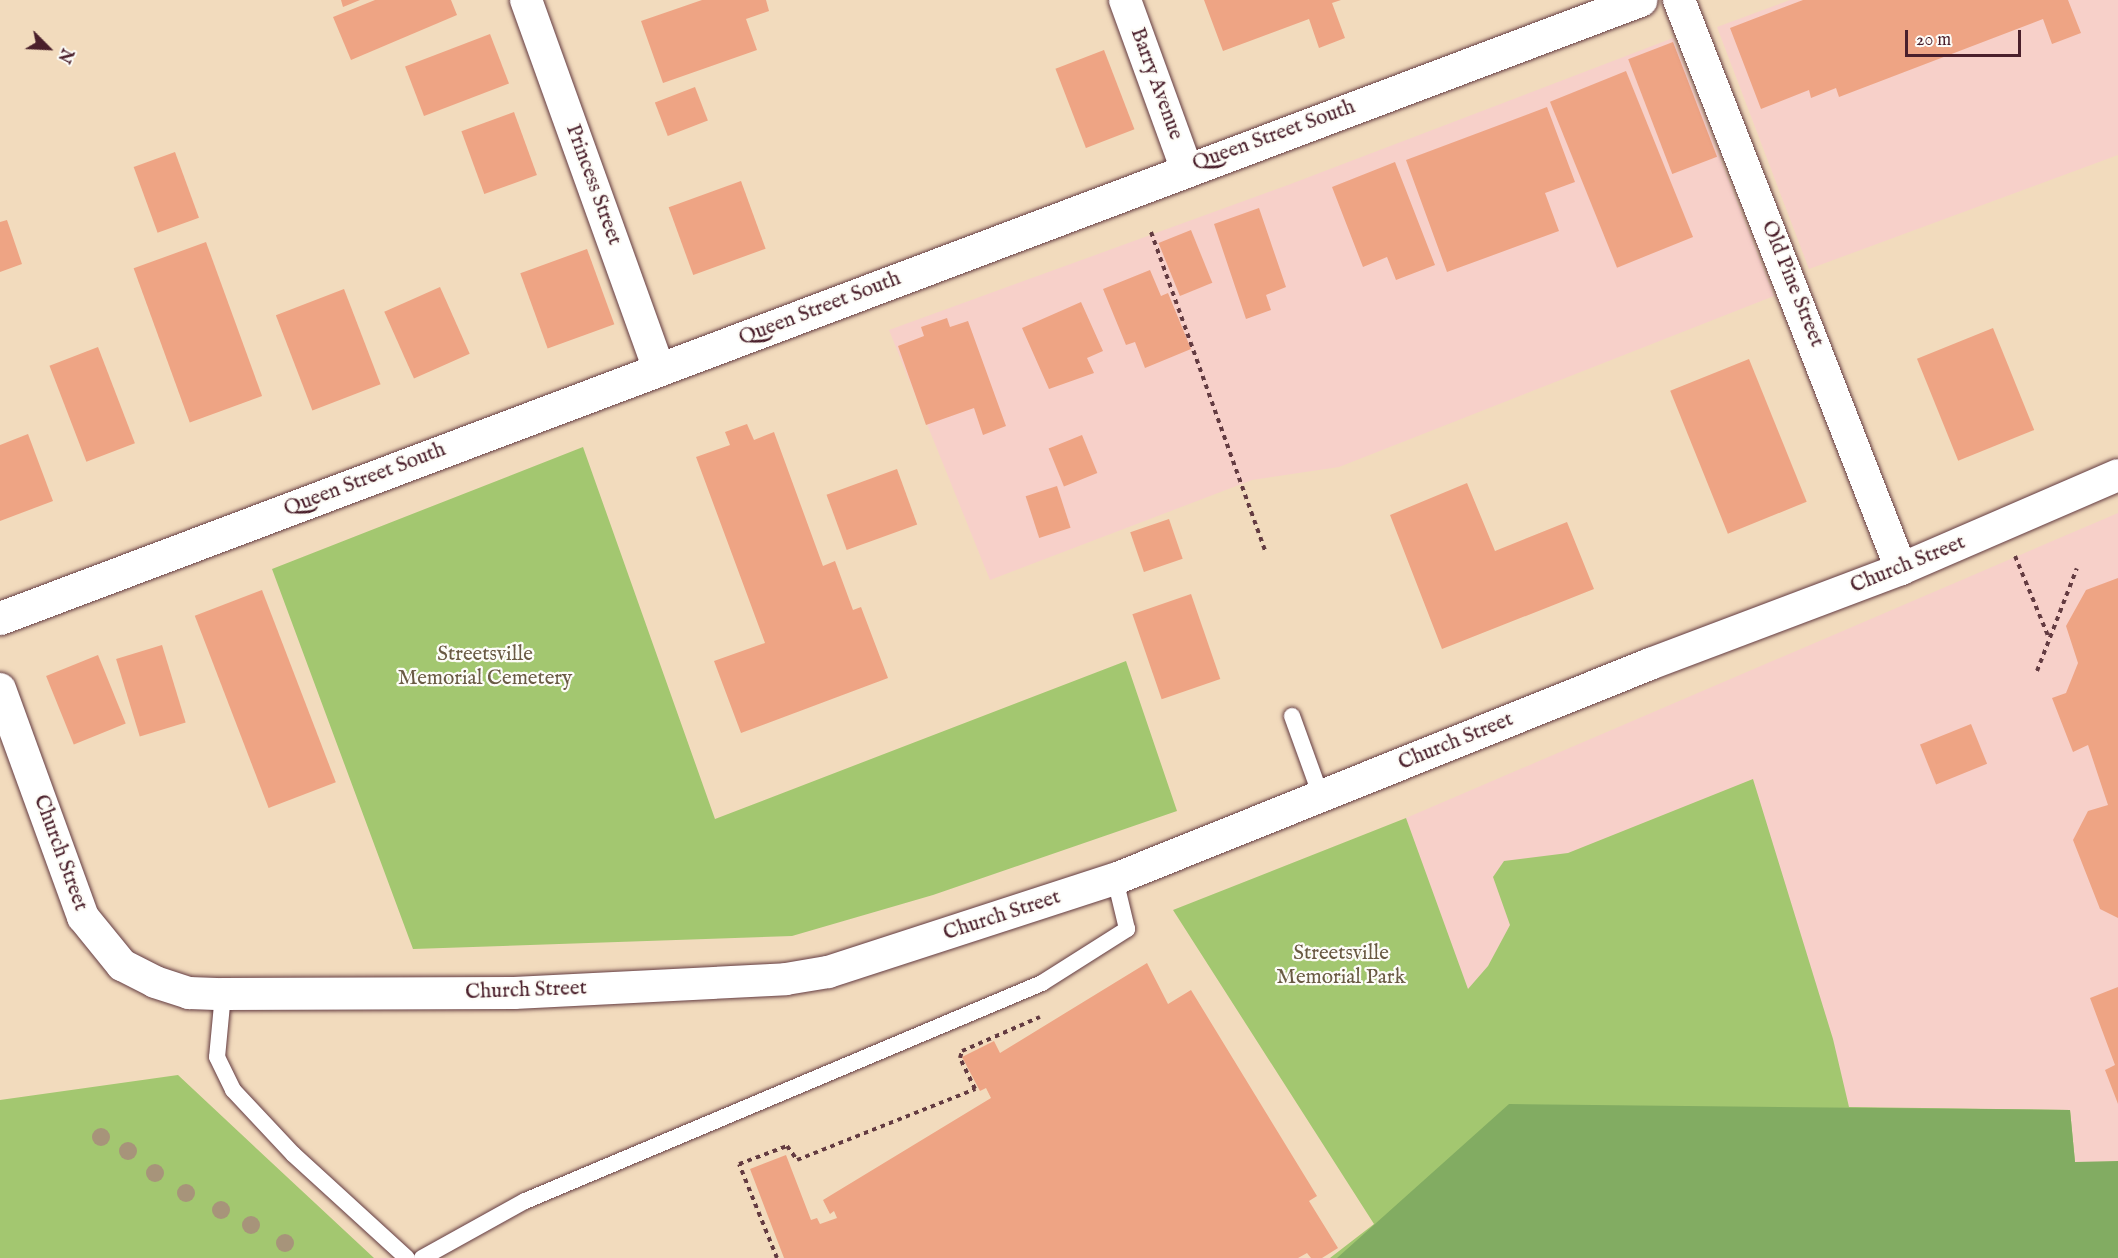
<!DOCTYPE html>
<html>
<head>
<meta charset="utf-8">
<style>
	body { margin:0 }
	#map { position:relative; width:2118px; height:1258px; overflow:hidden; background:#f2dbbd; font-family:"IM FELL English",serif }
	div>[style] { position:absolute }
	.built>* { inset:0; background:#f7d0c9 }
	.green>* { inset:0; background:#a3c770 }
	.forest>* { inset:0; background:#82ac62 }
	.building>* { inset:0; background:#eea484; transform-origin:0 0 }
	.path>* { height:4px; margin-top:-2px; transform-origin:0; background:repeating-linear-gradient(90deg,#633b41 0 4.5px,transparent 0 9px) }
	.roads { filter:drop-shadow(0 0 2px #633b41) drop-shadow(0 0 2px #633b41) }
	.service>* { height:16px; margin:-8px; padding:0 8px; transform-origin:8px; border-radius:8px; background:#fff }
	.minor>* { height:32px; margin:-16px; padding:0 16px; transform-origin:16px; border-radius:16px; background:#fff }
	.secondary>* { height:33px; margin:-16.5px; padding:0 16.5px; transform-origin:16.5px; border-radius:16.5px; background:#fff }
	.trees>* { width:18px; height:18px; margin:-9px; border-radius:50%; background:#a7947a }
	span { translate:-50% -50%; white-space:nowrap; text-align:center; line-height:1.15; -webkit-text-stroke:4.5px #fdfcf7; paint-order:stroke }
	.street-label { font-size:21px; color:#4a1f2b }
	.park-label { font-size:21px; color:#695a43 }
	.north { position:absolute; left:18px; top:18px; width:60px; height:60px; -webkit-text-stroke:4px #fdfcf7; paint-order:stroke; rotate:114deg; font-size:16px; font-weight:700; line-height:24px; text-align:center; color:#4a1f2b }
	.north::after { content:''; display:block; margin:auto; width:21px; height:27px; background:#4a1f2b; clip-path:polygon(50% 0,100% 100%,50% 72%,0 100%) }
	.scale { position:absolute; left:1905px; top:30px; width:116px; height:27px; box-sizing:border-box; border:3px solid #4a1f2b; border-top:0; padding-left:8px; font-size:18px; line-height:21px; white-space:nowrap; color:#4a1f2b; -webkit-text-stroke:4px #fdfcf7; paint-order:stroke }
</style>
</head>
<body>
<div id="map">
	<div class="built">
		<i style="clip-path:polygon(1790px 0,2118px 0,2118px 155px,1809px 269px,1717px 27px)"></i>
		<i style="clip-path:polygon(1673px 38px,1774px 296px,1339px 467px,1252px 480px,990px 580px,889px 330px,1288px 185px)"></i>
		<i style="clip-path:polygon(2118px 513px,2118px 1161px,2075px 1163px,2070px 1110px,1509px 1104px,1406px 818px)"></i>
	</div>
	<div class="green">
		<i style="clip-path:polygon(583px 447px,715px 819px,1126px 661px,1177px 811px,933px 895px,792px 936px,413px 949px,272px 569px)"></i>
		<i style="clip-path:polygon(1753px 779px,1833px 1039px,1849px 1107px,2070px 1110px,2075px 1162px,2118px 1169px,2118px 1258px,1330px 1258px,1374px 1224px,1173px 910px,1406px 818px,1468px 989px,1488px 966px,1510px 925px,1493px 877px,1504px 861px,1568px 853px)"></i>
		<i style="clip-path:polygon(178px 1075px,257px 1149px,374px 1258px,0 1258px,0 1100px)"></i>
	</div>
	<div class="forest">
		<i style="clip-path:polygon(1509px 1104px,2070px 1110px,2075px 1162px,2118px 1161px,2118px 1258px,1337px 1258px)"></i>
	</div>
	<div class="building">
		<i style="clip-path:polygon(341px 0,360px 0,343px 7px)"></i>
		<i style="clip-path:polygon(375px 0,451px 0,457px 15px,351px 60px,333px 17px)"></i>
		<i style="clip-path:polygon(702px 0,766px 0,769px 11px,746px 19px,757px 50px,663px 83px,641px 21px)"></i>
		<i style="clip-path:polygon(1204px 0,1341px 0,1332px 3px,1345px 38px,1319px 48px,1309px 19px,1223px 51px)"></i>
		<i style="clip-path:polygon(1803px 0,2068px 0,2081px 33px,2052px 44px,2043px 19px,1839px 97px,1836px 88px,1811px 98px,1809px 90px,1761px 109px,1730px 28px)"></i>
		<i style="left:490px;top:34px;width:53px;height:91px;rotate:69deg"></i>
		<i style="left:1673px;top:42px;width:123px;height:48px;rotate:69deg"></i>
		<i style="left:1104px;top:50px;width:85px;height:52px;rotate:69deg"></i>
		<i style="left:1626px;top:71px;width:179px;height:82px;rotate:68deg"></i>
		<i style="left:695px;top:87px;width:36px;height:43px;rotate:69deg"></i>
		<i style="clip-path:polygon(1547px 107px,1575px 182px,1545px 193px,1559px 231px,1447px 272px,1406px 160px)"></i>
		<i style="left:514px;top:112px;width:67px;height:56px;rotate:70deg"></i>
		<i style="left:175px;top:152px;width:70px;height:44px;rotate:70deg"></i>
		<i style="clip-path:polygon(1395px 162px,1435px 265px,1396px 280px,1387px 257px,1363px 267px,1332px 187px)"></i>
		<i style="left:741px;top:181px;width:72px;height:77px;rotate:70deg"></i>
		<i style="clip-path:polygon(1259px 208px,1286px 287px,1266px 295px,1271px 310px,1246px 319px,1214px 224px)"></i>
		<i style="clip-path:polygon(7px 220px,22px 264px,0 272px,0 222px)"></i>
		<i style="left:1191px;top:230px;width:57px;height:35px;rotate:68deg"></i>
		<i style="left:206px;top:242px;width:164px;height:77px;rotate:70deg"></i>
		<i style="left:587px;top:249px;width:80px;height:71px;rotate:70deg"></i>
		<i style="clip-path:polygon(1150px 270px,1161px 296px,1168px 293px,1191px 349px,1145px 368px,1135px 342px,1126px 345px,1103px 289px)"></i>
		<i style="left:440px;top:287px;width:73px;height:61px;rotate:66deg"></i>
		<i style="left:344px;top:289px;width:102px;height:73px;rotate:69deg"></i>
		<i style="clip-path:polygon(1081px 302px,1103px 351px,1087px 358px,1094px 373px,1049px 389px,1022px 328px)"></i>
		<i style="clip-path:polygon(947px 318px,950px 327px,968px 321px,1006px 426px,983px 435px,974px 408px,926px 425px,898px 346px,924px 336px,921px 327px)"></i>
		<i style="left:1993px;top:328px;width:110px;height:82px;rotate:68deg"></i>
		<i style="left:98px;top:347px;width:103px;height:52px;rotate:69deg"></i>
		<i style="left:1749px;top:359px;width:154px;height:85px;rotate:68deg"></i>
		<i style="clip-path:polygon(747px 424px,754px 440px,774px 432px,823px 566px,835px 561px,853px 610px,861px 607px,888px 678px,741px 733px,714px 661px,765px 643px,696px 457px,730px 445px,725px 432px)"></i>
		<i style="clip-path:polygon(28px 434px,53px 501px,0 521px,0 445px)"></i>
		<i style="left:1082px;top:435px;width:41px;height:36px;rotate:68deg"></i>
		<i style="left:897px;top:469px;width:59px;height:75px;rotate:70deg"></i>
		<i style="clip-path:polygon(1467px 483px,1495px 551px,1567px 522px,1594px 589px,1442px 649px,1390px 515px)"></i>
		<i style="left:1057px;top:486px;width:44px;height:33px;rotate:72deg"></i>
		<i style="left:1169px;top:519px;width:42px;height:41px;rotate:71deg"></i>
		<i style="clip-path:polygon(2118px 578px,2118px 918px,2100px 909px,2073px 840px,2088px 811px,2108px 805px,2088px 745px,2073px 752px,2052px 698px,2066px 693px,2078px 663px,2066px 626px,2086px 590px)"></i>
		<i style="left:262px;top:590px;width:206px;height:72px;rotate:69deg"></i>
		<i style="left:1191px;top:594px;width:90px;height:62px;rotate:71deg"></i>
		<i style="left:162px;top:645px;width:81px;height:48px;rotate:73deg"></i>
		<i style="left:98px;top:655px;width:74px;height:56px;rotate:68deg"></i>
		<i style="left:1971px;top:724px;width:43px;height:55px;rotate:68deg"></i>
		<i style="clip-path:polygon(1147px 963px,1168px 1004px,1191px 990px,1317px 1196px,1309px 1201px,1338px 1248px,1322px 1258px,1311px 1258px,1307px 1253px,1298px 1258px,784px 1258px,750px 1169px,786px 1155px,811px 1220px,817px 1218px,820px 1224px,837px 1218px,834px 1211px,830px 1214px,823px 1200px,991px 1098px,986px 1088px,980px 1091px,962px 1057px,994px 1041px,1000px 1053px)"></i>
		<i style="clip-path:polygon(2118px 987px,2118px 1104px,2105px 1070px,2115px 1065px,2090px 998px)"></i>
	</div>
	<div class="path">
		<i style="left:1151px;top:232px;width:338px;rotate:70.3deg"></i>
		<i style="left:2015px;top:556px;width:89px;rotate:67.5deg"></i>
		<i style="left:2037px;top:671px;width:110px;rotate:-68.8deg"></i>
		<i style="left:777px;top:1258px;width:101px;rotate:-112deg"></i>
		<i style="left:739px;top:1164px;width:51px;rotate:-20.6deg"></i>
		<i style="left:787px;top:1146px;width:17px;rotate:54deg"></i>
		<i style="left:797px;top:1160px;width:192px;rotate:-21.7deg"></i>
		<i style="left:975px;top:1089px;width:34px;rotate:-116deg"></i>
		<i style="left:960px;top:1058px;width:7px;rotate:-74deg"></i>
		<i style="left:962px;top:1051px;width:85px;rotate:-23.6deg"></i>
	</div>
	<div class="roads">
		<div class="service">
			<i style="left:1292px;top:716px;width:85px;rotate:70.1deg"></i>
			<i style="left:223px;top:994px;width:63px;rotate:95.4deg"></i>
			<i style="left:217px;top:1057px;width:37px;rotate:64deg"></i>
			<i style="left:233px;top:1090px;width:88px;rotate:46.8deg"></i>
			<i style="left:293px;top:1154px;width:154px;rotate:42.4deg"></i>
			<i style="left:422px;top:1258px;width:118px;rotate:-29deg"></i>
			<i style="left:525px;top:1201px;width:561px;rotate:-22.86deg"></i>
			<i style="left:1042px;top:983px;width:101px;rotate:-32.4deg"></i>
			<i style="left:1127px;top:929px;width:51px;rotate:-103.5deg"></i>
		</div>
		<div class="minor">
			<i style="left:526px;top:0;width:393px;rotate:70.2deg"></i>
			<i style="left:1125px;top:0;width:179px;rotate:70deg"></i>
			<i style="left:1679px;top:0;width:611px;rotate:68.69deg"></i>
			<i style="left:0;top:689px;width:243px;rotate:70deg"></i>
			<i style="left:83px;top:917px;width:62px;rotate:50.9deg"></i>
			<i style="left:122px;top:965px;width:37px;rotate:27deg"></i>
			<i style="left:155px;top:982px;width:36px;rotate:18deg"></i>
			<i style="left:189px;top:993px;width:34px;rotate:2deg"></i>
			<i style="left:223px;top:994px;width:291px;rotate:-0.2deg"></i>
			<i style="left:514px;top:993px;width:272px;rotate:-2.9deg"></i>
			<i style="left:786px;top:979px;width:43px;rotate:-9.5deg"></i>
			<i style="left:828px;top:972px;width:302px;rotate:-18deg"></i>
			<i style="left:1115px;top:879px;width:577px;rotate:-21.89deg"></i>
			<i style="left:1650px;top:664px;width:268px;rotate:-20.7deg"></i>
			<i style="left:1901px;top:569px;width:236px;rotate:-23.4deg"></i>
		</div>
		<div class="secondary">
			<i style="left:0;top:618px;width:1753px;rotate:-20.65deg"></i>
		</div>
	</div>
	<div class="trees">
		<i style="left:101px;top:1137px"></i>
		<i style="left:128px;top:1151px"></i>
		<i style="left:155px;top:1173px"></i>
		<i style="left:186px;top:1193px"></i>
		<i style="left:221px;top:1210px"></i>
		<i style="left:251px;top:1225px"></i>
		<i style="left:285px;top:1243px"></i>
	</div>
	<div class="street-label">
		<span style="left:1156px;top:84px;rotate:70deg">Barry Avenue</span>
		<span style="left:1274px;top:136px;rotate:-20deg">Queen Street South</span>
		<span style="left:593px;top:185px;rotate:70deg">Princess Street</span>
		<span style="left:1792px;top:284px;rotate:68deg">Old Pine Street</span>
		<span style="left:820px;top:309px;rotate:-21deg">Queen Street South</span>
		<span style="left:365px;top:480px;rotate:-21deg">Queen Street South</span>
		<span style="left:1908px;top:565px;rotate:-22deg">Church Street</span>
		<span style="left:1456px;top:742px;rotate:-22deg">Church Street</span>
		<span style="left:60px;top:853px;rotate:70deg">Church Street</span>
		<span style="left:1002px;top:916px;rotate:-18deg">Church Street</span>
		<span style="left:526px;top:991px;rotate:-2deg">Church Street</span>
	</div>
	<div class="park-label">
		<span style="left:485px;top:667px">Streetsville<br>Memorial Cemetery</span>
		<span style="left:1341px;top:966px">Streetsville<br>Memorial Park</span>
	</div>
	<div class="north">N</div>
	<div class="scale">20 m</div>
</div>
</body>
</html>
